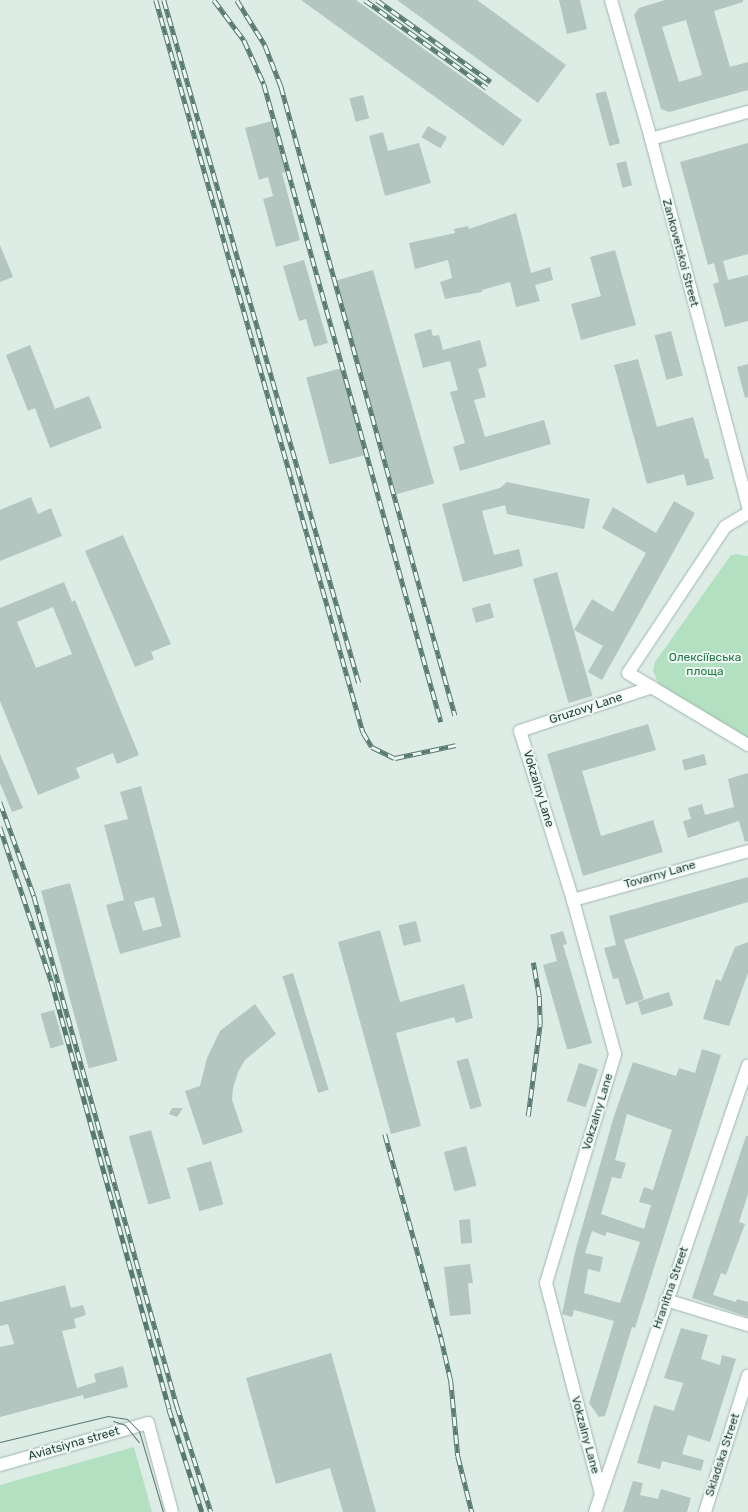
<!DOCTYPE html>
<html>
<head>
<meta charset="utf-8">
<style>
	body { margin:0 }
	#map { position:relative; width:748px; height:1512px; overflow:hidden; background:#deece6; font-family:Rubik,sans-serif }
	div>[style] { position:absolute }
	.green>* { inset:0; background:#b3e0c1 }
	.building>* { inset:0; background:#b3c6bf; transform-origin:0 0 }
	.roads { filter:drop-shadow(0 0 1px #a0b4ae) drop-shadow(0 0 1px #a0b4ae) }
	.minor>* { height:12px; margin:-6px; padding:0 6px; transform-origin:6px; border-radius:6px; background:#fff }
	.tram>* { height:1px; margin:-0.5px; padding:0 0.5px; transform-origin:0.5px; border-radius:0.5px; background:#577971 }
	.rail>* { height:4.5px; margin-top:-2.25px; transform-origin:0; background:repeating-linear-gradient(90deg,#eef8f3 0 9px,#577971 0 18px); box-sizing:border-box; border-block:1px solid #577971 }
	span { translate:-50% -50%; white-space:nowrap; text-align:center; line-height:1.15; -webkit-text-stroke:4px #eef8f3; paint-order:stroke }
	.street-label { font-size:12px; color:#1d3d36 }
	.park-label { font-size:12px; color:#237847 }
</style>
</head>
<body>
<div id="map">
	<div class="green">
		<i style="clip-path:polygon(736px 554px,748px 556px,748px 740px,660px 688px,653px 670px,655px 662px,731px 555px)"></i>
		<i style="clip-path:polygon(134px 1447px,152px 1512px,0 1512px,0 1485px)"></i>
	</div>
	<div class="building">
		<i style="clip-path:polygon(301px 0,356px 0,522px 120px,503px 146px)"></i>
		<i style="clip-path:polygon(397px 0,477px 0,566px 65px,538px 103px)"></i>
		<i style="clip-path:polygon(559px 0,580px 0,587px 29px,567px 34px)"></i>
		<i style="clip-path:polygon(evenodd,665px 0,743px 0,743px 2px,714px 11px,730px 67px,748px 62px,748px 90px,669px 112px,661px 109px,634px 15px,639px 8px,665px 0,686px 20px,702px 75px,679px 82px,662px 27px,686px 20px)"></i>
		<i style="left:606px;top:91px;width:54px;height:11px;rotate:75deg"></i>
		<i style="left:363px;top:95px;width:24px;height:14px;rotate:75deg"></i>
		<i style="clip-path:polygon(272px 121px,286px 172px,282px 173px,300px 240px,276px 247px,263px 199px,273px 196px,268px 177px,259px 180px,245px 128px)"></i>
		<i style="left:428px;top:126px;width:22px;height:13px;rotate:30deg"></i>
		<i style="clip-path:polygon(383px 132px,388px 151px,419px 143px,431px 183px,385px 196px,369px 136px)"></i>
		<i style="clip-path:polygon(748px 143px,748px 254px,723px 261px,728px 280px,748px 275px,748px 321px,725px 327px,713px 284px,719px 282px,714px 263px,708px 265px,680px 162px)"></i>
		<i style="left:626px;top:161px;width:25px;height:10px;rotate:76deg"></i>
		<i style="clip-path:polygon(516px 213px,531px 273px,550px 267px,553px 280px,535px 285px,540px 301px,516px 307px,510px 282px,482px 290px,482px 292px,445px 299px,440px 282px,452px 278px,448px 260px,415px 269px,409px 243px,455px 233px,454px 229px,468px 226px,469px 229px)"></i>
		<i style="clip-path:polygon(0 245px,13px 277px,0 282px)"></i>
		<i style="clip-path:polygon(615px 250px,636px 325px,581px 340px,571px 304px,601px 296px,590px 257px)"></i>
		<i style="clip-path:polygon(304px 260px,328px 343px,314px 347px,306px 319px,299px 321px,283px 266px)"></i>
		<i style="left:373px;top:270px;width:222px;height:39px;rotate:74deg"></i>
		<i style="clip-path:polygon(431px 329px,433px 336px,439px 335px,443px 350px,480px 340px,487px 366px,478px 369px,486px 397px,474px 400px,485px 437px,544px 420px,551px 444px,460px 471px,453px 447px,465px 443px,450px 392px,458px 390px,450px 361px,423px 368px,414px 334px)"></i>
		<i style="left:671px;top:331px;width:46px;height:17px;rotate:75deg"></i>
		<i style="clip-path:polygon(30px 345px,55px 409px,89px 396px,102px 428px,50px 448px,35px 408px,28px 411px,6px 355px)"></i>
		<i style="clip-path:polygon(638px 359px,657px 427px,693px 417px,705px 459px,708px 458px,714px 479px,687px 486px,684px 474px,647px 484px,614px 365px)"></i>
		<i style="clip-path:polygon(748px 364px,748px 397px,745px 398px,737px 367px)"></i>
		<i style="left:342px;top:368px;width:90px;height:37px;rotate:75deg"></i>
		<i style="clip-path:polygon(507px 482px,590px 499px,584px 529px,507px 514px,505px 505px,482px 511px,494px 555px,519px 549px,523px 566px,463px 582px,442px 504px,500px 488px)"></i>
		<i style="clip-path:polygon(31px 497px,38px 514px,51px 508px,62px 536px,0 561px,0 510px)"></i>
		<i style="clip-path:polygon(674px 501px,695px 513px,602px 680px,588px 672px,603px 646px,574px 630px,592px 599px,613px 612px,646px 553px,602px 528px,613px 507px,656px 533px)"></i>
		<i style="clip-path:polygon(123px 535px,171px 644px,151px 652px,154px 659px,135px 667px,85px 551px)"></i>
		<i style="left:557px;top:572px;width:129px;height:25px;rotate:74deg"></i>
		<i style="clip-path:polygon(evenodd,64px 582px,72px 602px,75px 600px,139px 755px,117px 764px,113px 753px,76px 768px,80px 778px,38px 795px,0 701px,0 608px,64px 582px,53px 607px,72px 654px,36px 668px,17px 622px,53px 607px)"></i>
		<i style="left:490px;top:603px;width:15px;height:19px;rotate:74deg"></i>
		<i style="clip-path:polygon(648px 724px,656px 750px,582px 771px,601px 836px,653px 820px,663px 852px,583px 876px,547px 754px)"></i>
		<i style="clip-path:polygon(0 754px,23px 808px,12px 812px,0 783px)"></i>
		<i style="left:704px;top:754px;width:11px;height:23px;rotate:75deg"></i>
		<i style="clip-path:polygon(748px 773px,748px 841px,745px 842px,739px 821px,688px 838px,683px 821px,691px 819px,688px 808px,702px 804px,705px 815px,734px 807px,728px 779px)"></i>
		<i style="clip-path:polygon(evenodd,141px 786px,181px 937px,120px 954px,106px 905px,124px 900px,104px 825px,128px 819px,120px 792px,141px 786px,154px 897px,162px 926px,143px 931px,134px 902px,154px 897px)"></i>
		<i style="clip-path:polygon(748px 877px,748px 902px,624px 940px,644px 999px,626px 1005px,618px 978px,613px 979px,604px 948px,616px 945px,609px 916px)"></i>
		<i style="left:70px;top:883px;width:184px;height:30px;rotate:75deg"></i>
		<i style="left:416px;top:921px;width:21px;height:18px;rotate:76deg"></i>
		<i style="clip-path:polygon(380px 930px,400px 1002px,464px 984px,473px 1018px,456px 1023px,454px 1017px,396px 1033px,421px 1126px,391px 1134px,338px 942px)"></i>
		<i style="clip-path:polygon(563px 931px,567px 944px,563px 945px,592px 1043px,571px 1049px,567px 1049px,543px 965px,557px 961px,550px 935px)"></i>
		<i style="clip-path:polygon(748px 942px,748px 973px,729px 1026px,703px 1019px,716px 979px,721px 981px,735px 947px)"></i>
		<i style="left:293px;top:973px;width:122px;height:11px;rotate:73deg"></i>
		<i style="left:669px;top:992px;width:14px;height:33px;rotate:73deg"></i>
		<i style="clip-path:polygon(255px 1004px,276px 1034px,245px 1060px,238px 1072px,233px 1088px,232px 1100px,243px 1132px,203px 1145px,185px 1091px,200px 1086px,207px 1058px,220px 1031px)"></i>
		<i style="left:54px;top:1010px;width:36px;height:14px;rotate:74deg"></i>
		<i style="clip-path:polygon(evenodd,702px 1049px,721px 1055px,635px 1328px,632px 1327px,605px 1416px,599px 1417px,589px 1403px,614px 1321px,574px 1310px,572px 1317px,562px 1314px,575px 1252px,614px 1116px,633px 1062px,676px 1076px,679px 1068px,695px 1073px,702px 1049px,627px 1114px,672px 1130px,653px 1190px,644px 1187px,639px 1202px,651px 1205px,644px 1229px,601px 1214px,612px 1177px,621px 1179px,626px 1163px,615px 1160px,627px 1114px,702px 1049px,592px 1231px,605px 1236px,607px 1232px,640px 1242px,620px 1303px,584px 1293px,588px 1269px,600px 1272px,603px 1257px,585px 1253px,592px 1231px)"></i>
		<i style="left:468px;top:1058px;width:50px;height:12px;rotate:74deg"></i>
		<i style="left:579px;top:1063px;width:20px;height:40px;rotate:18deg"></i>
		<i style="clip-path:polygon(172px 1108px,183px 1108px,177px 1117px,169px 1114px)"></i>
		<i style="left:151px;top:1130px;width:71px;height:23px;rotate:74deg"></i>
		<i style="clip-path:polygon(746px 1136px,748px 1136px,748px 1194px,739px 1222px,745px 1224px,726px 1275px,721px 1273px,713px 1295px,736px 1302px,737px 1299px,748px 1302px,748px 1317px,692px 1298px)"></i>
		<i style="left:466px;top:1146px;width:41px;height:23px;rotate:75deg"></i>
		<i style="left:211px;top:1161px;width:45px;height:25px;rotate:74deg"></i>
		<i style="left:470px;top:1219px;width:24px;height:11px;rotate:85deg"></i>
		<i style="clip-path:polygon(470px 1264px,473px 1283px,468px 1283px,471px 1314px,450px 1316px,444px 1267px)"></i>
		<i style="clip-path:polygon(65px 1285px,71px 1308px,83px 1305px,86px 1315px,74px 1319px,76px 1328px,62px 1331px,77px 1388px,96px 1382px,94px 1374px,123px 1366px,128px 1387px,84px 1399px,83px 1395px,0 1417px,0 1347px,14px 1344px,8px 1324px,0 1326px,0 1302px)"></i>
		<i style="clip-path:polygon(681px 1328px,708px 1335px,701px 1359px,720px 1365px,722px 1355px,736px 1359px,710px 1442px,688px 1435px,682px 1454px,704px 1460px,701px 1471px,662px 1461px,660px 1469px,637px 1463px,654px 1405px,674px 1411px,683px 1383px,664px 1378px)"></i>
		<i style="clip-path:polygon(331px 1353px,376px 1512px,343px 1512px,330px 1468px,276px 1484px,246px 1378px)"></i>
		<i style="clip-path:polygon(633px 1481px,643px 1483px,640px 1495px,658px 1499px,661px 1489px,691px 1498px,687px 1512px,623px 1512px)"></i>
	</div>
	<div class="roads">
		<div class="minor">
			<i style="left:611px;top:0;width:145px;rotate:73.9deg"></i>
			<i style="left:651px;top:139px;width:381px;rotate:75.2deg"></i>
			<i style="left:651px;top:139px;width:101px;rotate:-15.6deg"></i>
			<i style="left:748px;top:513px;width:27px;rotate:149deg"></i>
			<i style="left:725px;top:527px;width:175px;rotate:123.6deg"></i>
			<i style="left:628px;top:673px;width:140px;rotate:31deg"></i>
			<i style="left:573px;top:900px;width:182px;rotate:-15.6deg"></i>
			<i style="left:666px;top:1300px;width:86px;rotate:17deg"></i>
			<i style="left:0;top:1465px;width:154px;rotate:-15.8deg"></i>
			<i style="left:148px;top:1423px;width:92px;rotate:74.9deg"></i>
			<i style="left:601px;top:1494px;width:218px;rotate:-104.6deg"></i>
			<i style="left:546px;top:1283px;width:239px;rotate:-73.2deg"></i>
			<i style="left:615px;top:1054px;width:160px;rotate:-105.3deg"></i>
			<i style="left:573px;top:900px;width:177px;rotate:-107.4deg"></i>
			<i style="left:520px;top:731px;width:139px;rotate:-18.4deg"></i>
			<i style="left:595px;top:1512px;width:472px;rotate:-71.1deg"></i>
			<i style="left:705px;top:1512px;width:143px;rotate:-72.5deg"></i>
		</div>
	</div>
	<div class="tram">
		<i style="left:113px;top:1421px;width:13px;rotate:18deg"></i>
		<i style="left:125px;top:1425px;width:22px;rotate:51deg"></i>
		<i style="left:0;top:1442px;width:111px;rotate:-13.5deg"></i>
		<i style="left:108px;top:1416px;width:19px;rotate:9deg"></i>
		<i style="left:127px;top:1419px;width:17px;rotate:45deg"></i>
		<i style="left:139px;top:1431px;width:84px;rotate:73.5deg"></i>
	</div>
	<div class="rail">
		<i style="left:156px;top:0;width:761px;rotate:74.21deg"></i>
		<i style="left:363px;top:732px;width:17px;rotate:59deg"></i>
		<i style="left:372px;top:747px;width:25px;rotate:26deg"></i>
		<i style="left:395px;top:758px;width:62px;rotate:-12deg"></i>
		<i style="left:164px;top:0;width:710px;rotate:74.07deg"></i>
		<i style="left:214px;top:0;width:50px;rotate:53.1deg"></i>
		<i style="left:244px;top:40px;width:48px;rotate:65.6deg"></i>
		<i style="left:264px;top:84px;width:662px;rotate:74.49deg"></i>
		<i style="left:237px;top:0;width:53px;rotate:58.1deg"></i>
		<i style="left:265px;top:45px;width:44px;rotate:68.7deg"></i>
		<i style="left:281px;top:86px;width:653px;rotate:74.54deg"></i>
		<i style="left:365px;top:0;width:150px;rotate:35.8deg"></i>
		<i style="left:377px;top:0;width:140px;rotate:35.7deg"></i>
		<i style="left:0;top:802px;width:100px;rotate:70.1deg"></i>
		<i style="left:34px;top:896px;width:530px;rotate:74.34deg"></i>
		<i style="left:177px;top:1406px;width:111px;rotate:72.2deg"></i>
		<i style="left:0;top:827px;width:164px;rotate:71.6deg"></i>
		<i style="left:52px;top:983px;width:442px;rotate:74.6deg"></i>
		<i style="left:169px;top:1409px;width:108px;rotate:72.2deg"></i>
		<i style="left:528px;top:1116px;width:93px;rotate:-82.6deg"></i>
		<i style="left:540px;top:1024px;width:28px;rotate:-92deg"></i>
		<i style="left:539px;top:996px;width:34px;rotate:-100deg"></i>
		<i style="left:385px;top:1134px;width:211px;rotate:74.6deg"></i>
		<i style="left:441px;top:1337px;width:45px;rotate:77.2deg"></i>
		<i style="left:451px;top:1381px;width:75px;rotate:84.7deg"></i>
		<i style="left:458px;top:1456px;width:58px;rotate:76deg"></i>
	</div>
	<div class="street-label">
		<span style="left:680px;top:253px;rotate:75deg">Zankovetskoi Street</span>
		<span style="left:586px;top:709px;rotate:-18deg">Gruzovy Lane</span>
		<span style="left:538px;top:789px;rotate:73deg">Vokzalny Lane</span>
		<span style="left:660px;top:875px;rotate:-16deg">Tovarny Lane</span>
		<span style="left:598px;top:1112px;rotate:-73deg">Vokzalny Lane</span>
		<span style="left:671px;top:1288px;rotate:-71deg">Hranitna Street</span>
		<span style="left:585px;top:1435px;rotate:75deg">Vokzalny Lane</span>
		<span style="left:74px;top:1444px;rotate:-16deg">Aviatsiyna street</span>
		<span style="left:723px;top:1455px;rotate:-72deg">Skladska Street</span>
	</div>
	<div class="park-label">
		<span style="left:705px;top:665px">Олексіївська<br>площа</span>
	</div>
</div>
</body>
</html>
